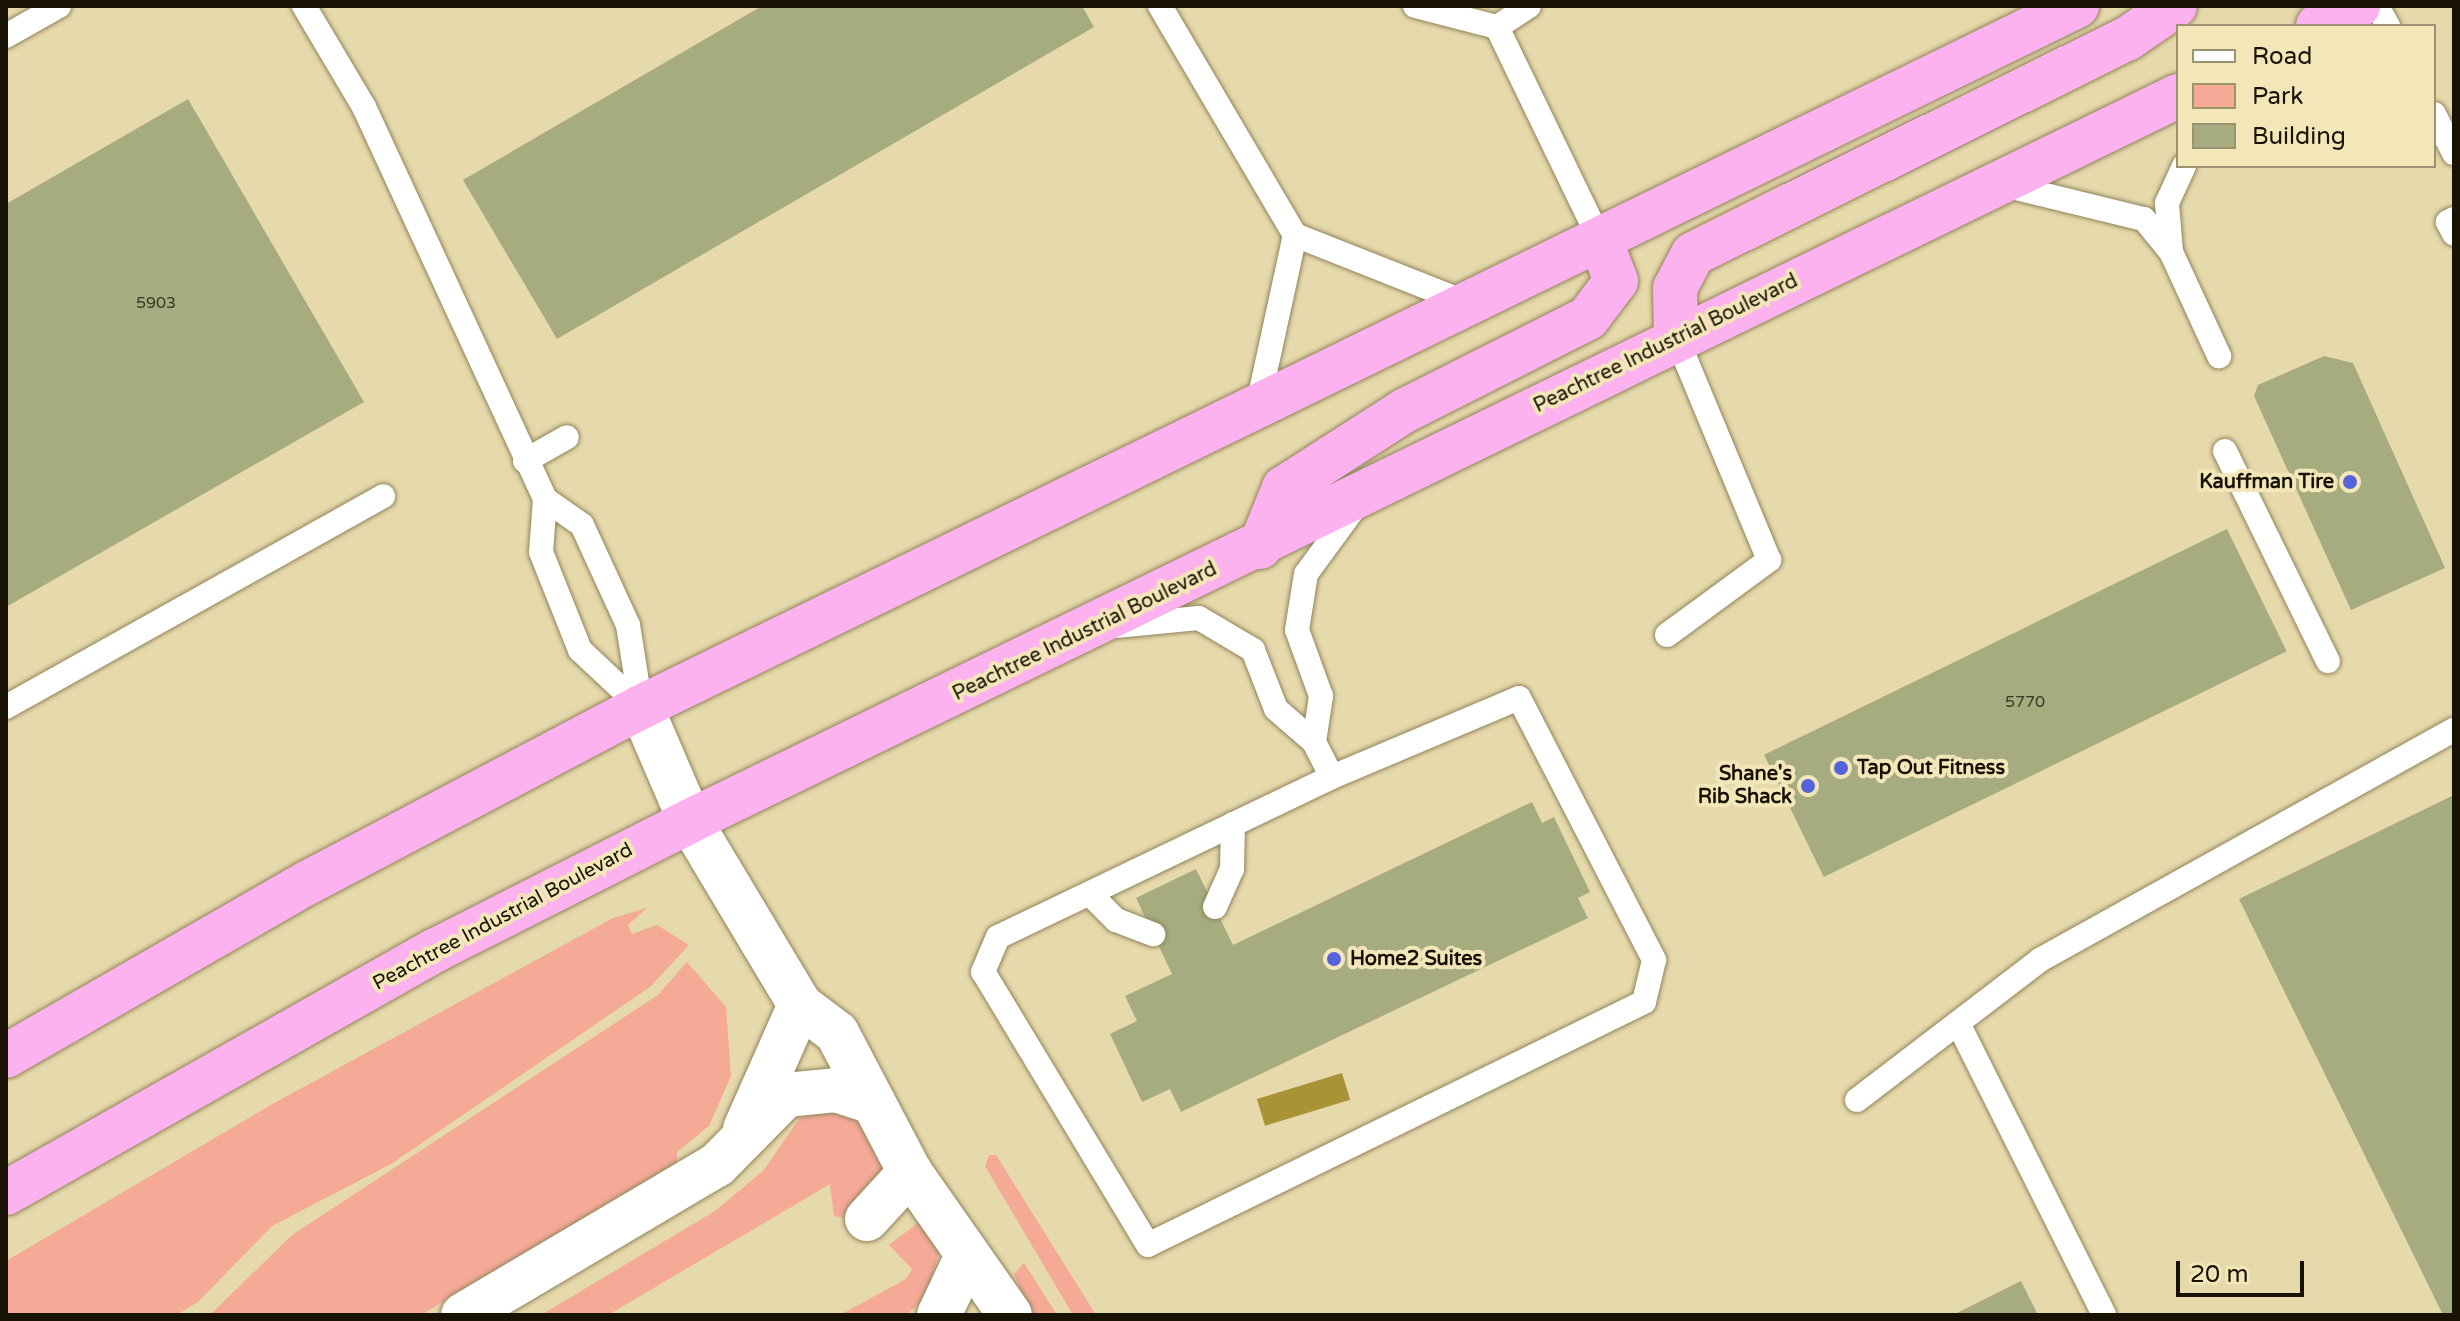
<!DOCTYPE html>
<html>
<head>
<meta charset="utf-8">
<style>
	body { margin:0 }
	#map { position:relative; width:2460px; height:1321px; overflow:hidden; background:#e6d9ac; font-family:"Varela Round",sans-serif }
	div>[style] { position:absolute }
	.green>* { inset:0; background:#f5a997 }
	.water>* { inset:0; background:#aa9237; transform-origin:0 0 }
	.building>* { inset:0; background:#a6ac80; transform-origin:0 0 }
	.roads { filter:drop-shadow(0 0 2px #90845a) drop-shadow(0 0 2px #90845a) }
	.service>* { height:24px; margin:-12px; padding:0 12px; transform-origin:12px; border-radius:12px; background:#fff }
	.minor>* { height:44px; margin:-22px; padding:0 22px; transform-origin:22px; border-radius:22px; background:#fff }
	.trunk>* { height:44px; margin:-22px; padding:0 22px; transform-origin:22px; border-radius:22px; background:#fcb2ee }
	.dots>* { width:22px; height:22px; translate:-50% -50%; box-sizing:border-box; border:4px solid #f3e7b9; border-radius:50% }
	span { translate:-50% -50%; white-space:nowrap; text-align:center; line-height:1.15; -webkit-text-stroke:8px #f3e7b9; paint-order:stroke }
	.number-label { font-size:16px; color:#3b3822 }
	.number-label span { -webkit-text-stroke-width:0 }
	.street-label { font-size:20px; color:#171203 }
	.poi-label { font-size:20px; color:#171203; font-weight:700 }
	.right { translate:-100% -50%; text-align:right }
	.left { translate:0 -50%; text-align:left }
	.frame { position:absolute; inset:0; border:8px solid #171203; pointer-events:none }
	.legend { position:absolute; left:2176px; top:24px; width:260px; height:144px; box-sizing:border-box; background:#f3e7b9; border:2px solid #9b9270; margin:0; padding:10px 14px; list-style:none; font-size:24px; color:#171203 }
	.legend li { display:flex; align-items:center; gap:16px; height:40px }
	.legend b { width:40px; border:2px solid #9b9270 }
	.scale { position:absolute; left:2176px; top:1261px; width:128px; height:36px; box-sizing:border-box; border:4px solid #171203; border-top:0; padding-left:10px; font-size:24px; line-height:28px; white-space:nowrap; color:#171203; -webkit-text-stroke:6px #f3e7b9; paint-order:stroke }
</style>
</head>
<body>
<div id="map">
	<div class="green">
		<i style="clip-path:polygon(647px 908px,628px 925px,632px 934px,657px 925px,689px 945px,650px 987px,391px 1164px,272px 1226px,198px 1302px,176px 1315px,6px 1315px,6px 1261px,269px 1106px,613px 918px)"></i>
		<i style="clip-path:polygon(687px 962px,726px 1007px,731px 1076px,709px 1126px,677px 1152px,677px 1163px,421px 1315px,210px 1315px,292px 1235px,658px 995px)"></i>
		<i style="clip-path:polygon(823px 1107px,846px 1107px,870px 1131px,880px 1153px,882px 1177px,844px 1218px,834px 1216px,830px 1184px,608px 1315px,541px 1315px,715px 1211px,764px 1170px,799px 1119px)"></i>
		<i style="clip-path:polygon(989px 1155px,996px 1155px,1096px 1315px,1073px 1315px,985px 1166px)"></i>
		<i style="clip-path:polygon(923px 1219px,939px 1252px,928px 1296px,906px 1315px,840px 1315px,906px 1279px,912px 1269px,889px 1245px)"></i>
		<i style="clip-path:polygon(1024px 1263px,1057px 1315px,1031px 1315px,1014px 1274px)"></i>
	</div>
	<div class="water">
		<i style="left:1342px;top:1073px;width:28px;height:89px;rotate:73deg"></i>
	</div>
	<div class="building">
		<i style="clip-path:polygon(762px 6px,1082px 6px,1094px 27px,557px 339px,463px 180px)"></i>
		<i style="clip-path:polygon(188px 99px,364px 402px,6px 607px,6px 204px)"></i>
		<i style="clip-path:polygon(2324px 356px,2353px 363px,2445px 568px,2351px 610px,2254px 396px,2258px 385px)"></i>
		<i style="left:2227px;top:529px;width:136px;height:515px;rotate:64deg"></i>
		<i style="clip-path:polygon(2454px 795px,2454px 1315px,2443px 1315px,2239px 899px)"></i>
		<i style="clip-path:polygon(1532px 802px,1542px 823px,1554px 817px,1590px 892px,1578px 898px,1588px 918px,1181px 1112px,1170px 1089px,1142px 1102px,1110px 1034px,1137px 1021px,1125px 996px,1172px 974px,1136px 898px,1196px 869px,1233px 945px)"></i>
		<i style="clip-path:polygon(2021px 1281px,2038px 1315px,1953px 1315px)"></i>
	</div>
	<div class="roads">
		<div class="service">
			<i style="left:304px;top:6px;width:117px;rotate:59.3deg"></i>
			<i style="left:364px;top:107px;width:432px;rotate:65.2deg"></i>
			<i style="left:545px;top:499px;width:45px;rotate:35.1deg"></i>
			<i style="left:582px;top:525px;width:110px;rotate:65.3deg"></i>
			<i style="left:628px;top:625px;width:83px;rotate:81deg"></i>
			<i style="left:1160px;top:6px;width:266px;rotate:59.5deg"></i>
			<i style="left:1295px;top:235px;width:187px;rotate:21.6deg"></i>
			<i style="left:1415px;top:6px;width:85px;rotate:14.4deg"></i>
			<i style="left:1497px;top:27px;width:38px;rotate:-33deg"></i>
			<i style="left:2377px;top:6px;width:23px;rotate:61deg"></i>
			<i style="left:1497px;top:27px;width:239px;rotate:64.2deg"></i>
			<i style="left:6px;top:36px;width:61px;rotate:-29.5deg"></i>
			<i style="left:2434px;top:114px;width:44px;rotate:62.9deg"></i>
			<i style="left:2000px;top:184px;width:148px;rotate:13.7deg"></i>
			<i style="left:2144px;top:219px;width:43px;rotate:50.7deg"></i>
			<i style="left:2171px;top:252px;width:115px;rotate:65.2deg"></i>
			<i style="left:2454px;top:219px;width:7px;rotate:153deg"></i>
			<i style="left:2448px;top:222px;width:13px;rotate:63deg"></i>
			<i style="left:2171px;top:252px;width:49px;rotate:-94.7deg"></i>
			<i style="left:2167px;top:203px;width:41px;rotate:-65.3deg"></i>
			<i style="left:1257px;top:409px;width:178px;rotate:-77.7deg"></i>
			<i style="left:2225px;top:451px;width:234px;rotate:63.9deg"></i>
			<i style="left:525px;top:461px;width:48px;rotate:-29.7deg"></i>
			<i style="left:545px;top:499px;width:53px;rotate:94.3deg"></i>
			<i style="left:541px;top:552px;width:105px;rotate:68.3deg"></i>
			<i style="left:580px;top:650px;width:83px;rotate:43.1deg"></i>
			<i style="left:1116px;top:626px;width:83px;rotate:-5.5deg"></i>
			<i style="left:1199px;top:618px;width:63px;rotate:30.7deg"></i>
			<i style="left:1253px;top:650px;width:63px;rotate:68.7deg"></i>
			<i style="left:1276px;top:709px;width:50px;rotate:41deg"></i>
			<i style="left:1314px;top:742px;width:39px;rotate:63deg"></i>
			<i style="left:1332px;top:777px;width:203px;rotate:-22.9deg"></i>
			<i style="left:1519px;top:698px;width:295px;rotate:62.7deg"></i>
			<i style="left:1654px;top:960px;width:43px;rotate:103.4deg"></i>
			<i style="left:1644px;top:1002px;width:552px;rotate:153.9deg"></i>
			<i style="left:1148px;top:1245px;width:319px;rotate:-121.1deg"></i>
			<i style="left:983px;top:972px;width:38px;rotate:-67deg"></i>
			<i style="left:998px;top:937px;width:370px;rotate:-25.6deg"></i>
			<i style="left:1667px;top:635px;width:127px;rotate:-36.3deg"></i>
			<i style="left:1769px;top:560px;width:242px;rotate:-112.6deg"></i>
			<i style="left:6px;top:707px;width:432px;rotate:-29.2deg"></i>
			<i style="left:1314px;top:742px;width:47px;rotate:-81.3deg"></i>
			<i style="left:1321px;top:696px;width:70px;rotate:-110deg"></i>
			<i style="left:1297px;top:630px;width:57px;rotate:-80.9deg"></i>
			<i style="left:1306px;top:574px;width:88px;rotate:-53.8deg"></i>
			<i style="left:1090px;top:894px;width:37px;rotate:45deg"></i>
			<i style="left:1116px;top:920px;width:40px;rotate:21deg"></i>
			<i style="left:1215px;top:907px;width:42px;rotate:-65.9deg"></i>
			<i style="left:1232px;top:869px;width:45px;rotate:-88.7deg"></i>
			<i style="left:1958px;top:1023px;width:326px;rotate:63.4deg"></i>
			<i style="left:1857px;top:1100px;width:230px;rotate:-37.4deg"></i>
			<i style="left:2040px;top:960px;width:474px;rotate:-29.1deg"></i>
		</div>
		<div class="minor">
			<i style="left:641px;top:707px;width:124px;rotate:66.7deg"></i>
			<i style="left:690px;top:821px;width:214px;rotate:59.1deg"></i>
			<i style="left:745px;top:1129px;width:136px;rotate:-66.1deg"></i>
			<i style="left:800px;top:1005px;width:46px;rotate:37.1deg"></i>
			<i style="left:837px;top:1033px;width:157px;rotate:62.3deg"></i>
			<i style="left:910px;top:1172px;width:174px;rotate:55deg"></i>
			<i style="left:867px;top:1219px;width:64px;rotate:-47.5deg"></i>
			<i style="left:463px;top:1315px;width:295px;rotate:-30.6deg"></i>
			<i style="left:717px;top:1165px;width:98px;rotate:-45.4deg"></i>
			<i style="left:786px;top:1095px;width:50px;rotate:-5.7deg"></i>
			<i style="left:836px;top:1090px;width:39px;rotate:18deg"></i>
			<i style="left:939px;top:1315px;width:61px;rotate:-64.7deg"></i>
		</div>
		<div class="trunk">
			<i style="left:2318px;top:26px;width:45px;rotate:-26.6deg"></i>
			<i style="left:1676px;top:337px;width:49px;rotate:-91.2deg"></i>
			<i style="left:1675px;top:288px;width:38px;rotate:-62deg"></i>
			<i style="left:1693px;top:254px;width:484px;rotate:-26.4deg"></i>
			<i style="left:2127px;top:39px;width:58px;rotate:-34.5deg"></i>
			<i style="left:1260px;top:547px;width:64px;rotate:-67.9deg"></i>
			<i style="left:1284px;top:488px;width:143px;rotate:-32.7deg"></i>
			<i style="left:1404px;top:411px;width:206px;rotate:-26.8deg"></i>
			<i style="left:1588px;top:318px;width:46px;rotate:-52.9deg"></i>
			<i style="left:1616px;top:281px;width:42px;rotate:-111deg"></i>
			<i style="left:6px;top:1056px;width:349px;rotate:-29.9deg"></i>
			<i style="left:309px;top:882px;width:375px;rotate:-27.8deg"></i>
			<i style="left:641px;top:707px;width:1598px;rotate:-26.02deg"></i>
			<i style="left:6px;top:1193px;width:494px;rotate:-29.5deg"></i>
			<i style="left:436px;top:950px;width:285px;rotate:-26.9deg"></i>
			<i style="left:690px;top:821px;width:1655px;rotate:-25.98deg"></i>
		</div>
	</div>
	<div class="dots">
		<i style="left:2350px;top:482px;background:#5662d9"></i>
		<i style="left:1841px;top:768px;background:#5662d9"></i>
		<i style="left:1808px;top:786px;background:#5662d9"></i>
		<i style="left:1334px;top:959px;background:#5662d9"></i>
	</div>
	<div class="number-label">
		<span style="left:156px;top:303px">5903</span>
		<span style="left:2025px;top:702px">5770</span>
	</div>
	<div class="street-label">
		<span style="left:1666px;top:344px;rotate:-26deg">Peachtree Industrial Boulevard</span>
		<span style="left:1085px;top:632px;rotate:-26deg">Peachtree Industrial Boulevard</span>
		<span style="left:503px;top:917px;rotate:-28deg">Peachtree Industrial Boulevard</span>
	</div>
	<div class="poi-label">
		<span class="right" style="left:2334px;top:482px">Kauffman Tire</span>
		<span class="left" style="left:1857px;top:768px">Tap Out Fitness</span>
		<span class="right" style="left:1792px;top:786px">Shane's<br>Rib Shack</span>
		<span class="left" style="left:1350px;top:959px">Home2 Suites</span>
	</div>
	<div class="frame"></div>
	<ul class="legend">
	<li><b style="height:10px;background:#fff"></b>Road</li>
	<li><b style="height:22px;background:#f5a997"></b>Park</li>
	<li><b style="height:22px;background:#a6ac80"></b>Building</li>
	</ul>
	<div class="scale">20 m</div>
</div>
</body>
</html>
